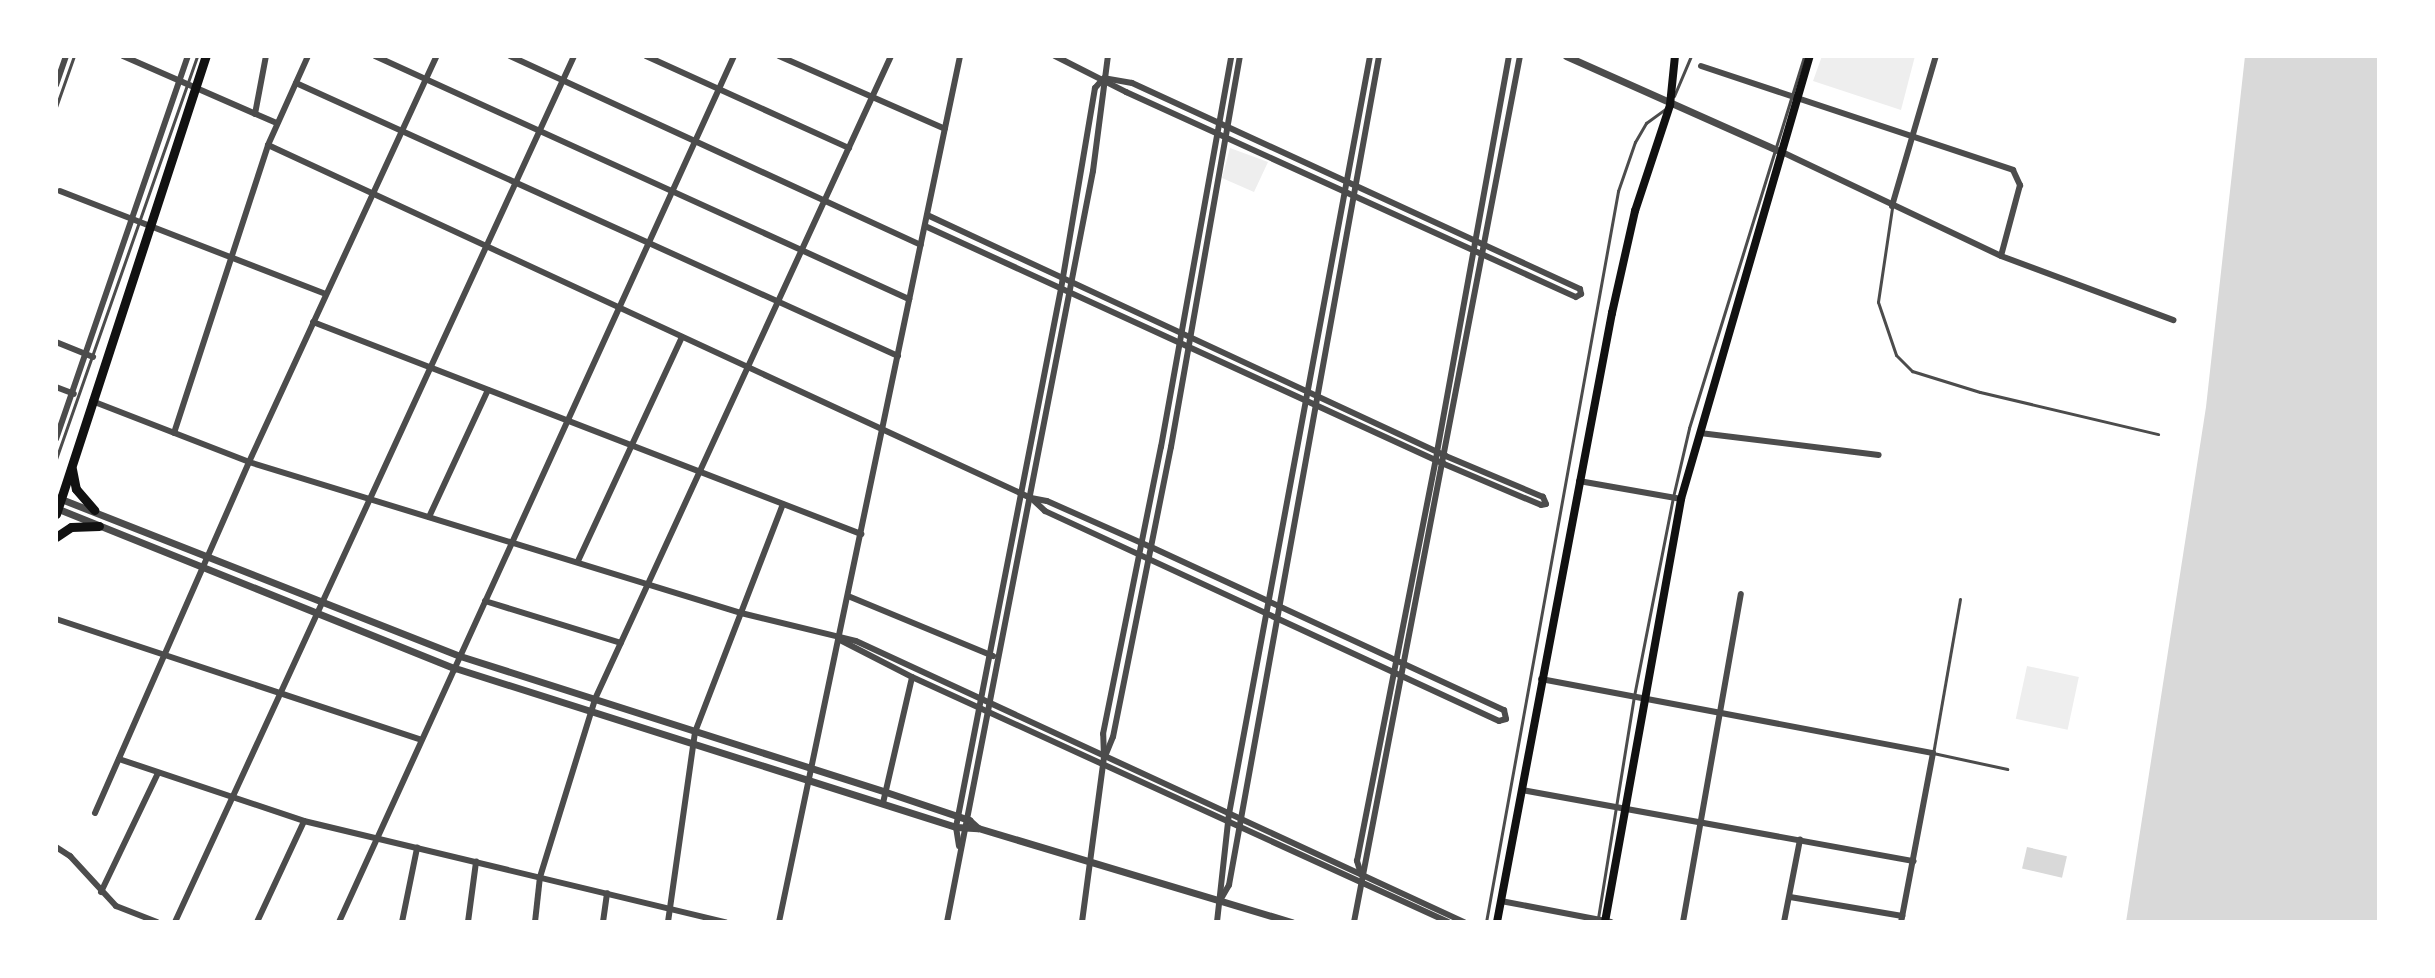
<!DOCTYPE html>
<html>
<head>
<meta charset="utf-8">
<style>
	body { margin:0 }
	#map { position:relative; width:2435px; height:978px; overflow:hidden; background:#fff; font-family:"Fira Sans",sans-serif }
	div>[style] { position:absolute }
	.green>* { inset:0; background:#eee; transform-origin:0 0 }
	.water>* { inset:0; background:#d9d9d9; transform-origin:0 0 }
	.service>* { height:3px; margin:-1.5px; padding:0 1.5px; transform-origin:1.5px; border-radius:1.5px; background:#4c4c4c }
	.minor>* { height:6px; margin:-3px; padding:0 3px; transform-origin:3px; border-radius:3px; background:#4c4c4c }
	.tertiary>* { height:7px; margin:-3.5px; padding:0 3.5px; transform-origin:3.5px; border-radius:3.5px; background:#4c4c4c }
	.secondary>* { height:8px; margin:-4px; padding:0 4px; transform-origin:4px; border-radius:4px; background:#111 }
	.primary>* { height:9px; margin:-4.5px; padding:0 4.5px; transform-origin:4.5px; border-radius:4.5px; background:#111 }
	span { translate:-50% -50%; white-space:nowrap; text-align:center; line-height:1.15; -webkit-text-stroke:7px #fff; paint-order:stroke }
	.frame { position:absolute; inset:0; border:58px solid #fff; pointer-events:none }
</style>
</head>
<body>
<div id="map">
	<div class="green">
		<i style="clip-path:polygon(1822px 56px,1915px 56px,1901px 110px,1813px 81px)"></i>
		<i style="clip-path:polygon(1230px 148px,1268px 162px,1254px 192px,1222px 178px)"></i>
		<i style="left:2027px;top:666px;width:53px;height:54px;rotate:12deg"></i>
	</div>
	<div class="water">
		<i style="clip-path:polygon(2245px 56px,2379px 56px,2379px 922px,2126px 922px,2206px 407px)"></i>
		<i style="left:2027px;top:847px;width:41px;height:22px;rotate:13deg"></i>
	</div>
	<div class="service">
		<i style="left:1674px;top:96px;width:43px;rotate:-67deg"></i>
		<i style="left:56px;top:107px;width:54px;rotate:-70.6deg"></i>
		<i style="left:1892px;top:208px;width:95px;rotate:98.5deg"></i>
		<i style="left:1878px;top:302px;width:56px;rotate:71.2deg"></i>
		<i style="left:1896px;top:355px;width:23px;rotate:45deg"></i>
		<i style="left:1912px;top:371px;width:71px;rotate:17.2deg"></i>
		<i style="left:1980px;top:392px;width:183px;rotate:13.3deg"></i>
		<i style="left:56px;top:459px;width:427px;rotate:-70.7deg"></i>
		<i style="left:1960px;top:599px;width:156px;rotate:99.9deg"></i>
		<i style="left:1933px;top:753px;width:76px;rotate:12.2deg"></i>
		<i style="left:1598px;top:918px;width:225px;rotate:-80.8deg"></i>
		<i style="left:1634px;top:696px;width:203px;rotate:-78.9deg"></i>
		<i style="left:1673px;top:497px;width:71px;rotate:-76.9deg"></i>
		<i style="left:1689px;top:428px;width:389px;rotate:-72.8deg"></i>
		<i style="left:1486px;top:922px;width:743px;rotate:-79.76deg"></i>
		<i style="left:1618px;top:191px;width:52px;rotate:-70.9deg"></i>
		<i style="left:1635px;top:142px;width:22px;rotate:-60deg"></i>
		<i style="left:1646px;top:123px;width:24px;rotate:-36deg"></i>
	</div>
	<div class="minor">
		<i style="left:123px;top:56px;width:167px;rotate:23.6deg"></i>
		<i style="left:375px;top:56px;width:587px;rotate:24.47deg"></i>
		<i style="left:510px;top:56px;width:452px;rotate:24.7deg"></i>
		<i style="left:646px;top:56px;width:223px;rotate:24.4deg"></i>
		<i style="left:779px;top:56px;width:181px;rotate:23.7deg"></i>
		<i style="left:1055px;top:56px;width:80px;rotate:26.9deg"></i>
		<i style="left:1126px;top:92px;width:494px;rotate:24.5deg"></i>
		<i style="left:1576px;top:297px;width:6px;rotate:-31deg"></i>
		<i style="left:1581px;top:294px;width:5px;rotate:-101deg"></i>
		<i style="left:1580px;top:289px;width:493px;rotate:-155.3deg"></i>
		<i style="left:1132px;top:83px;width:28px;rotate:-170deg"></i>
		<i style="left:1701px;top:66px;width:329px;rotate:18.4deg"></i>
		<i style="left:2013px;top:170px;width:17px;rotate:65deg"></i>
		<i style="left:2020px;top:185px;width:73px;rotate:105deg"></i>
		<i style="left:296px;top:83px;width:661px;rotate:24.39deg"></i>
		<i style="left:56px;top:85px;width:31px;rotate:-71deg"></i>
		<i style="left:255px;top:114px;width:59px;rotate:-79.3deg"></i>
		<i style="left:268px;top:145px;width:841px;rotate:24.83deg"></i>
		<i style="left:1031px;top:498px;width:16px;rotate:11deg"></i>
		<i style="left:1047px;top:501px;width:114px;rotate:23.9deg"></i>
		<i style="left:1151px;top:547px;width:389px;rotate:24.8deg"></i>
		<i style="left:1504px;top:710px;width:9px;rotate:77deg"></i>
		<i style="left:1506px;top:719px;width:7px;rotate:164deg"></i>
		<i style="left:1499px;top:721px;width:500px;rotate:-155.18deg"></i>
		<i style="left:1045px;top:511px;width:19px;rotate:-137deg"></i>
		<i style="left:1782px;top:152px;width:242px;rotate:25.4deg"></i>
		<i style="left:2001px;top:256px;width:184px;rotate:20.4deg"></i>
		<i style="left:60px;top:191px;width:285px;rotate:21.2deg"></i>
		<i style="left:1892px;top:206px;width:156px;rotate:-73.7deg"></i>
		<i style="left:925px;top:226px;width:571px;rotate:24.63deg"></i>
		<i style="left:1444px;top:464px;width:105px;rotate:22.9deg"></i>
		<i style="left:1541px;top:505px;width:5px;rotate:-11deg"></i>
		<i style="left:1546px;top:504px;width:8px;rotate:-113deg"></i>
		<i style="left:1543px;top:497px;width:105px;rotate:-157.1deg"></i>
		<i style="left:1446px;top:456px;width:572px;rotate:-155.09deg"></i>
		<i style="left:313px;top:322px;width:588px;rotate:21.15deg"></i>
		<i style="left:56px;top:342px;width:40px;rotate:22deg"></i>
		<i style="left:56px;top:387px;width:19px;rotate:21deg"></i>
		<i style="left:92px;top:401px;width:168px;rotate:21.2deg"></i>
		<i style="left:249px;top:462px;width:515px;rotate:17.06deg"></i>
		<i style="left:741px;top:613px;width:118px;rotate:13.7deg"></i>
		<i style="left:856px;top:641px;width:670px;rotate:24.81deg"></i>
		<i style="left:174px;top:433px;width:303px;rotate:-71.9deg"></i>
		<i style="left:268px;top:145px;width:98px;rotate:-65.8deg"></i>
		<i style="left:1700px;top:433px;width:180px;rotate:7deg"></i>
		<i style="left:56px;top:439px;width:405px;rotate:-71deg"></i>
		<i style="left:1579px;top:481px;width:104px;rotate:10deg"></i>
		<i style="left:429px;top:517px;width:140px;rotate:-65.1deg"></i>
		<i style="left:578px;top:561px;width:247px;rotate:-65.1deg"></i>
		<i style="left:848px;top:596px;width:157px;rotate:22.5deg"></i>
		<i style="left:485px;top:601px;width:142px;rotate:17.2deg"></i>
		<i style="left:56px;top:619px;width:385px;rotate:18.3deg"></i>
		<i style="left:842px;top:641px;width:79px;rotate:27.2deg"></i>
		<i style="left:912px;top:677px;width:589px;rotate:24.56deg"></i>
		<i style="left:1541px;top:679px;width:399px;rotate:10.7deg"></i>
		<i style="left:1933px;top:753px;width:172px;rotate:100.7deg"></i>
		<i style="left:1106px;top:754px;width:18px;rotate:-68deg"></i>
		<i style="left:1113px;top:737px;width:296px;rotate:-78.7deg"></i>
		<i style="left:1171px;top:447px;width:397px;rotate:-80deg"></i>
		<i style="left:119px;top:759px;width:195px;rotate:18.5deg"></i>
		<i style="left:304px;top:821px;width:434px;rotate:13.5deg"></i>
		<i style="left:1522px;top:790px;width:398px;rotate:10.3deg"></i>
		<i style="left:883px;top:803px;width:129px;rotate:-77deg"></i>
		<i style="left:95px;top:813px;width:383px;rotate:-66.3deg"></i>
		<i style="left:249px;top:462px;width:447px;rotate:-65.2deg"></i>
		<i style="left:959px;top:846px;width:19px;rotate:-99deg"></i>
		<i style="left:956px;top:827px;width:548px;rotate:-78.96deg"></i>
		<i style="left:1061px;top:289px;width:204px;rotate:-80.4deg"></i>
		<i style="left:1095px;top:88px;width:13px;rotate:-48deg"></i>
		<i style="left:56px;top:847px;width:17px;rotate:33deg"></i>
		<i style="left:70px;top:856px;width:68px;rotate:47.4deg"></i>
		<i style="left:116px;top:906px;width:44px;rotate:21.3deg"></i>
		<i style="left:1361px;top:874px;width:14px;rotate:-107deg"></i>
		<i style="left:1357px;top:861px;width:417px;rotate:-78.9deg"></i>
		<i style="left:1437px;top:452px;width:402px;rotate:-79.7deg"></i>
		<i style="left:101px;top:892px;width:132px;rotate:-64.4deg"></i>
		<i style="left:1222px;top:897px;width:14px;rotate:-60deg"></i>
		<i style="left:1229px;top:885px;width:842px;rotate:-79.74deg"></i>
		<i style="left:1790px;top:897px;width:114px;rotate:9.6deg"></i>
		<i style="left:1501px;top:901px;width:112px;rotate:10.8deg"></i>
		<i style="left:175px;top:922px;width:953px;rotate:-65.26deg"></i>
		<i style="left:257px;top:922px;width:111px;rotate:-65deg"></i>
		<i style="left:339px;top:922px;width:952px;rotate:-65.48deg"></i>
		<i style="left:402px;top:922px;width:76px;rotate:-78.5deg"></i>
		<i style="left:468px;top:922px;width:61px;rotate:-82.4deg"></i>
		<i style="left:535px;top:922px;width:45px;rotate:-83.7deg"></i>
		<i style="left:540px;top:877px;width:186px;rotate:-72.8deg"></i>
		<i style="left:595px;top:699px;width:708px;rotate:-65.28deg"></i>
		<i style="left:603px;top:922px;width:29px;rotate:-82deg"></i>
		<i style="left:668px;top:922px;width:192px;rotate:-81.9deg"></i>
		<i style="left:695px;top:732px;width:244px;rotate:-68.9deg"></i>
		<i style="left:779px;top:922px;width:885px;rotate:-78.19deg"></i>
		<i style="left:947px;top:922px;width:765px;rotate:-79deg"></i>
		<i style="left:1093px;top:171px;width:116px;rotate:-82.6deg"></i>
		<i style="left:1082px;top:922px;width:166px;rotate:-82.4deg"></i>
		<i style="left:1104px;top:757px;width:23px;rotate:-92deg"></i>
		<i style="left:1103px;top:734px;width:293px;rotate:-78.6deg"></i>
		<i style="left:1161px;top:447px;width:397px;rotate:-79.8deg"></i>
		<i style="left:1217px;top:922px;width:109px;rotate:-83.7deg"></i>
		<i style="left:1229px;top:814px;width:771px;rotate:-79.46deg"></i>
		<i style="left:1354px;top:922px;width:882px;rotate:-79.15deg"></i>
		<i style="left:1683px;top:922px;width:333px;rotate:-80deg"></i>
		<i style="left:1784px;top:922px;width:84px;rotate:-79deg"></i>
	</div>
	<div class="tertiary">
		<i style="left:1566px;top:56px;width:236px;rotate:24deg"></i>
		<i style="left:56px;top:497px;width:434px;rotate:21.5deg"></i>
		<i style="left:460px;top:656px;width:447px;rotate:17.7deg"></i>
		<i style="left:886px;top:792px;width:88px;rotate:18.6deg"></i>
		<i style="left:969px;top:820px;width:12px;rotate:42deg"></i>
		<i style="left:978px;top:828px;width:328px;rotate:16.7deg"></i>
		<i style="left:56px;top:508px;width:430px;rotate:21.9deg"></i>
		<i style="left:455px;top:668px;width:526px;rotate:17.61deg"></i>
		<i style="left:956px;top:827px;width:22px;rotate:3deg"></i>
	</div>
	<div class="secondary">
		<i style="left:1497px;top:922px;width:620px;rotate:-79.31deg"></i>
		<i style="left:1612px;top:313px;width:105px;rotate:-77.3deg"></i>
		<i style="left:1635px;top:211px;width:112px;rotate:-71.7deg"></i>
		<i style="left:1670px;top:105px;width:49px;rotate:-84.2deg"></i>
		<i style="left:1605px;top:922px;width:430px;rotate:-79.8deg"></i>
		<i style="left:1681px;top:499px;width:461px;rotate:-73.8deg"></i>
	</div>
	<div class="primary">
		<i style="left:72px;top:469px;width:20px;rotate:79deg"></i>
		<i style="left:76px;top:489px;width:28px;rotate:49deg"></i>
		<i style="left:56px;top:514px;width:482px;rotate:-71.9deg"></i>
		<i style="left:56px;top:537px;width:18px;rotate:-34deg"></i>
		<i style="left:71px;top:527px;width:28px;rotate:-2deg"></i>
	</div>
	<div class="frame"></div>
</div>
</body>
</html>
